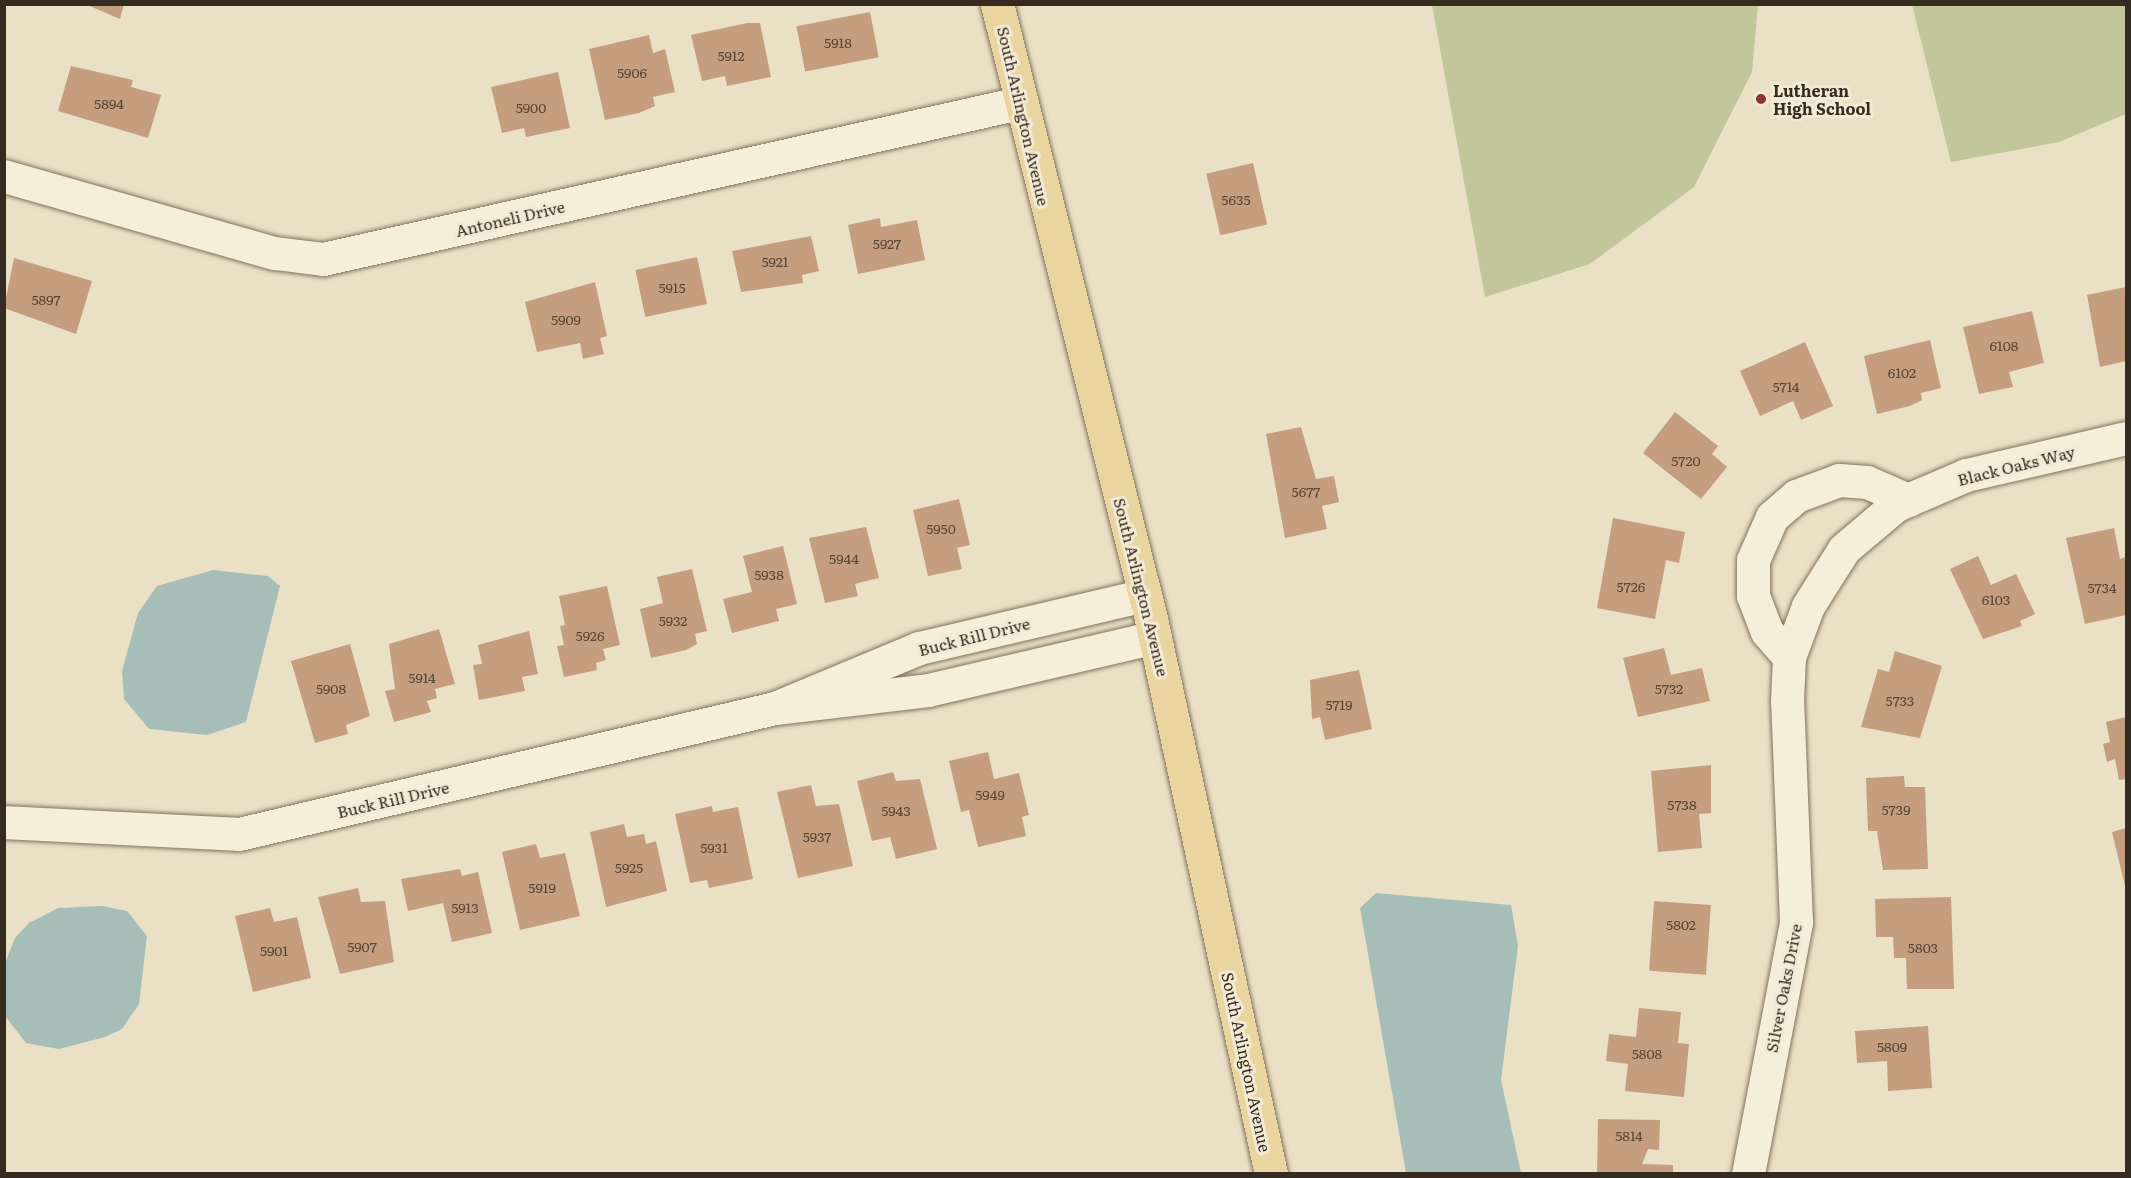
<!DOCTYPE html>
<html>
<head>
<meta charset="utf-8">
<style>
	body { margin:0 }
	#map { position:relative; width:2131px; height:1178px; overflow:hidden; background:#eae0c6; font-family:Literata,serif }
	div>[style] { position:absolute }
	.green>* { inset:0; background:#c1c79b }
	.water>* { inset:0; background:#a7beb8 }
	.building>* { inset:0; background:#c59e7f; transform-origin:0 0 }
	.roads { filter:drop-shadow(0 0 2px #83735d) drop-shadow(0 0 2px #83735d) }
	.minor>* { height:33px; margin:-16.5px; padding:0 16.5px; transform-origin:16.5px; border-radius:16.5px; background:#f5eed8 }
	.major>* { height:33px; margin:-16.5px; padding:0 16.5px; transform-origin:16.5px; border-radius:16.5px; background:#ead5a1 }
	.dots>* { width:16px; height:16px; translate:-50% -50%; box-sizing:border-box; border:3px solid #f2ead5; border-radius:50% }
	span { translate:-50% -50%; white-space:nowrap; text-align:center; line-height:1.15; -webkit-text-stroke:6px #f2ead5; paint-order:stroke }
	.number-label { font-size:14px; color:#594838 }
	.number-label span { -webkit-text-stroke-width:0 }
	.poi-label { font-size:16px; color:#352b20; font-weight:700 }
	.left { translate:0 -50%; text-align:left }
	.street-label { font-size:16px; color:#352b20 }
	.frame { position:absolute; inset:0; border:6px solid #352b20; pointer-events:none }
</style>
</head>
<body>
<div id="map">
	<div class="green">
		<i style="clip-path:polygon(1432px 5px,1758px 5px,1752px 72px,1694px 187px,1590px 264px,1485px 297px)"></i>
		<i style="clip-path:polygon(1912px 5px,2126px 5px,2126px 114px,2059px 142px,1951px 162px)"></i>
	</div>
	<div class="water">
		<i style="clip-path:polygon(213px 570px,268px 576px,280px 586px,246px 722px,207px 735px,149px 729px,124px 699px,122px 671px,138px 613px,157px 586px)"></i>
		<i style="clip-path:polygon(1376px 893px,1511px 905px,1518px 946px,1501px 1080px,1521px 1173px,1406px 1173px,1360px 908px)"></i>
		<i style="clip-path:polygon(102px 906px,127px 911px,147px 936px,139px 1004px,122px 1029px,105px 1037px,59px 1049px,26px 1043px,5px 1016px,5px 963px,15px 938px,29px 923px,58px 908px)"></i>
	</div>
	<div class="building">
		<i style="clip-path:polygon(85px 4px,124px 4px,120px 19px)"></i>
		<i style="left:870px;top:12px;width:46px;height:75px;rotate:79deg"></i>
		<i style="clip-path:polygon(747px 23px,760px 23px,771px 77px,727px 86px,725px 76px,702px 81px,691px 35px)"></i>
		<i style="clip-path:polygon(649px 35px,653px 53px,665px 49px,675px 92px,653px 97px,655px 106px,639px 113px,605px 120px,589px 49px)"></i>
		<i style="clip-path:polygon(71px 66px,133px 80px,131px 87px,161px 95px,148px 138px,58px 111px)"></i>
		<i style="clip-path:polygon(558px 72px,570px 128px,526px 137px,524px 128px,502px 133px,491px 87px)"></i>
		<i style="left:1253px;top:163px;width:63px;height:48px;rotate:77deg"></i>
		<i style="clip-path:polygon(880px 218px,881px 227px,917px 220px,925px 260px,858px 274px,848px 225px)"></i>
		<i style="clip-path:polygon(811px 236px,819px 271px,802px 275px,803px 283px,741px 292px,732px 251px)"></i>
		<i style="left:697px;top:257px;width:48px;height:63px;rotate:78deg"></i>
		<i style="clip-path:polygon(14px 258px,92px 281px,76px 334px,4px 308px)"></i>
		<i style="clip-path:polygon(595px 282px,607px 336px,600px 338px,604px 354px,583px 359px,580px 343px,537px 352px,525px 302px)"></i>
		<i style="clip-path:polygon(2126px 287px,2126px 361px,2100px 367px,2087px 295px)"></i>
		<i style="clip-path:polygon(2032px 311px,2044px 363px,2009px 372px,2013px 387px,1979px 394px,1963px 327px)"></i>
		<i style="clip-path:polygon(1930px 340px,1941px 388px,1921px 393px,1922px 400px,1910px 406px,1877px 414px,1864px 356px)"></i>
		<i style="clip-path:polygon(1805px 342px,1833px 406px,1801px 420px,1793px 401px,1760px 416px,1740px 371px)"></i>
		<i style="clip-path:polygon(1675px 412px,1718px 446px,1712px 454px,1727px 467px,1701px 499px,1643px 453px)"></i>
		<i style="clip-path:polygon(1301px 427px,1316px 479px,1334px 476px,1339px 502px,1322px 506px,1327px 529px,1285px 538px,1266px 434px)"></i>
		<i style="clip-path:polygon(959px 499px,970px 545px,957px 548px,962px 569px,928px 576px,913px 510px)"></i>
		<i style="clip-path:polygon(1613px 518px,1685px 532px,1679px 563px,1666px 560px,1655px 619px,1597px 608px)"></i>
		<i style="clip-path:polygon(866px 527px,879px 578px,855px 584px,858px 596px,825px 603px,809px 538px)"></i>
		<i style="clip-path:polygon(2114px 528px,2120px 559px,2126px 557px,2126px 615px,2085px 624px,2066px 538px)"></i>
		<i style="clip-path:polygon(783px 546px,797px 604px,776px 609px,779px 621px,732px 633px,723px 599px,752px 592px,743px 556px)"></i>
		<i style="clip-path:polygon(1978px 556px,1991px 585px,2016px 574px,2035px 614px,2020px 621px,2022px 626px,1983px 639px,1950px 569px)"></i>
		<i style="clip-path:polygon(692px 569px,707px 631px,695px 634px,697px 644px,686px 650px,651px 658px,640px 609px,663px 603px,657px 577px)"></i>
		<i style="clip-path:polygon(607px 586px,620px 645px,603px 649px,606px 660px,596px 663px,597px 670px,564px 677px,557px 646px,564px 645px,560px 626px,565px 625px,559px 596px)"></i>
		<i style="clip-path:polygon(439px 629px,455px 684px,435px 689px,437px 698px,427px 701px,431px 712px,394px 722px,385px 691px,395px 689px,389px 644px)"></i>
		<i style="clip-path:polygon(529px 631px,538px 674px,522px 677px,525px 691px,479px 700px,473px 665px,482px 664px,478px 645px)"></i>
		<i style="clip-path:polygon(350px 644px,370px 716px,346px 725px,348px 734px,315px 743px,291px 661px)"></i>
		<i style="clip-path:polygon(1664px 648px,1671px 675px,1702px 668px,1710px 701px,1638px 717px,1623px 658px)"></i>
		<i style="clip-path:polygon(1895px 651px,1942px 666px,1920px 738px,1861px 727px,1878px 669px,1889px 672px)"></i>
		<i style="clip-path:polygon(1359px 670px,1372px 729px,1325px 740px,1320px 717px,1312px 719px,1310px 680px)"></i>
		<i style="clip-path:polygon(2126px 717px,2126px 779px,2119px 780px,2115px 759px,2107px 762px,2103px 744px,2110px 742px,2106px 722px)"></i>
		<i style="clip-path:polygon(988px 752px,994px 779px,1019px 773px,1029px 815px,1022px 817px,1026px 836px,978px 847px,969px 810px,961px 812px,949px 761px)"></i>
		<i style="clip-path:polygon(1711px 765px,1711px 813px,1699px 814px,1702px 848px,1658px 852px,1651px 771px)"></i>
		<i style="clip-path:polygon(893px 772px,896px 781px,920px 779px,937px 849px,896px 859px,890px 837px,872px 841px,857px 781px)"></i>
		<i style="clip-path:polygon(1904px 776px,1905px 787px,1925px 787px,1928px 869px,1883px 870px,1877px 831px,1868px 831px,1866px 778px)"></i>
		<i style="clip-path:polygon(811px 785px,816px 806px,839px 804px,853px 866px,798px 878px,777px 792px)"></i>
		<i style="clip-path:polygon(712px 806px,713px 812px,738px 807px,753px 879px,709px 888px,707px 880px,690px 883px,675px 814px)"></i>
		<i style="clip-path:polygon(624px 824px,627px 837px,644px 834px,646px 844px,656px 841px,667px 891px,606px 907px,590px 832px)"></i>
		<i style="clip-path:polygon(2126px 828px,2126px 890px,2112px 832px)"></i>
		<i style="clip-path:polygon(536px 844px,540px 858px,565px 853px,580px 916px,520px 930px,502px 852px)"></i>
		<i style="clip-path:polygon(460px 869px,462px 876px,478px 872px,492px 933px,452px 942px,443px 903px,408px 911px,401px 879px)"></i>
		<i style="clip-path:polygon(358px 888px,361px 902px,385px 901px,394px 962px,340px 974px,318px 897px)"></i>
		<i style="clip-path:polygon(1951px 897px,1954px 989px,1907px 989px,1906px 958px,1894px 958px,1893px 937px,1876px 937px,1875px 899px)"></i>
		<i style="left:1654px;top:901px;width:57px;height:70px;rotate:4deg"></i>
		<i style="clip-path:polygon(270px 908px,274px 922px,297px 917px,311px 978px,253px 992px,235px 916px)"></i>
		<i style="clip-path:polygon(1639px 1008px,1681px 1012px,1678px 1043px,1689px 1044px,1684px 1097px,1625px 1091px,1628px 1064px,1606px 1061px,1609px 1034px,1636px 1037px)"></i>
		<i style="clip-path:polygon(1928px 1026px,1932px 1088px,1888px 1091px,1887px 1061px,1857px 1063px,1855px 1031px)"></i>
		<i style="clip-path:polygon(1598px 1119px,1660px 1120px,1659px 1150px,1648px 1149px,1642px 1164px,1673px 1165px,1673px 1174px,1597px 1174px)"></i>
	</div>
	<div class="roads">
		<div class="minor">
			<i style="left:4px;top:176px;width:282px;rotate:15.9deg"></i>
			<i style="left:275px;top:253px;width:48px;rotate:7.1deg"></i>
			<i style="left:323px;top:259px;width:713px;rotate:-12.63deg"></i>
			<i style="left:1145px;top:595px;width:232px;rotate:166.8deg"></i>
			<i style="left:919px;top:648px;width:156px;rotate:157.4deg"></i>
			<i style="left:775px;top:708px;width:154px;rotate:-6.7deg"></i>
			<i style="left:928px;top:690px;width:233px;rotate:-13.1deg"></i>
			<i style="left:1789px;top:657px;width:33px;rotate:-131deg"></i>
			<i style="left:1767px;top:632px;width:39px;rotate:-111deg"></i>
			<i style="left:1753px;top:596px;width:36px;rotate:-90deg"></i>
			<i style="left:1753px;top:560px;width:47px;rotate:-66.2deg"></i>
			<i style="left:1772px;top:517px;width:32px;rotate:-41deg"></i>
			<i style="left:1796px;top:496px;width:46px;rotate:-20.4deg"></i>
			<i style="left:1839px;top:480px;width:28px;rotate:4deg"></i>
			<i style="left:1867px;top:482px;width:45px;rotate:23.7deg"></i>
			<i style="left:4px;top:822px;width:235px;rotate:2.9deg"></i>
			<i style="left:239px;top:834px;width:551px;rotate:-13.23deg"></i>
			<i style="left:1748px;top:1174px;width:257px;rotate:-79.2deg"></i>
			<i style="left:1796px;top:922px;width:221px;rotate:-92.3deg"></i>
			<i style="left:1787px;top:701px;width:44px;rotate:-87.4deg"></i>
			<i style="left:1789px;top:657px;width:54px;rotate:-69.6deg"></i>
			<i style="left:1808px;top:606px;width:67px;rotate:-57.7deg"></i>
			<i style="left:1844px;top:549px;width:68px;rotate:-40.2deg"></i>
			<i style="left:1896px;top:505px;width:76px;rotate:-23.2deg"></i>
			<i style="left:1966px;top:475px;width:164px;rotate:-13deg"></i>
		</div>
		<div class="major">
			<i style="left:997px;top:4px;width:634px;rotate:75.94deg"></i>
			<i style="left:1151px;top:619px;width:568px;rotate:77.8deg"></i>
		</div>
	</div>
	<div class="dots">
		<i style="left:1761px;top:99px;background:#8d3533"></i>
	</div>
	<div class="number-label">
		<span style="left:838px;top:42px">5918</span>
		<span style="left:731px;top:55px">5912</span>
		<span style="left:632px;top:72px">5906</span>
		<span style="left:109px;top:103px">5894</span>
		<span style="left:531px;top:107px">5900</span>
		<span style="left:1236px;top:199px">5635</span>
		<span style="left:887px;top:243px">5927</span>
		<span style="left:775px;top:261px">5921</span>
		<span style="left:672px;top:287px">5915</span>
		<span style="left:46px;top:299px">5897</span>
		<span style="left:566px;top:319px">5909</span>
		<span style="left:2004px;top:345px">6108</span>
		<span style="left:1902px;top:372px">6102</span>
		<span style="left:1786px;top:386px">5714</span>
		<span style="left:1686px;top:460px">5720</span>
		<span style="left:1306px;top:491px">5677</span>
		<span style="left:941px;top:528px">5950</span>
		<span style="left:844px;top:558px">5944</span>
		<span style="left:769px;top:574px">5938</span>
		<span style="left:1631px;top:586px">5726</span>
		<span style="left:2102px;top:587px">5734</span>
		<span style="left:1996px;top:599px">6103</span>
		<span style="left:673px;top:620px">5932</span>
		<span style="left:590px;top:635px">5926</span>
		<span style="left:422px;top:677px">5914</span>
		<span style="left:331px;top:688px">5908</span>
		<span style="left:1669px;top:688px">5732</span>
		<span style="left:1900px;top:700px">5733</span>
		<span style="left:1339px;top:704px">5719</span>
		<span style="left:990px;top:794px">5949</span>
		<span style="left:1682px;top:804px">5738</span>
		<span style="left:1896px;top:809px">5739</span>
		<span style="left:896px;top:810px">5943</span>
		<span style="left:817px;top:836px">5937</span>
		<span style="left:714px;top:847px">5931</span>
		<span style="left:629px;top:867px">5925</span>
		<span style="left:542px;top:887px">5919</span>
		<span style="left:465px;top:907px">5913</span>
		<span style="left:1681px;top:924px">5802</span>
		<span style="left:362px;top:946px">5907</span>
		<span style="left:1923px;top:947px">5803</span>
		<span style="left:274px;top:950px">5901</span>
		<span style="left:1892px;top:1046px">5809</span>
		<span style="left:1647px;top:1053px">5808</span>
		<span style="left:1629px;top:1135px">5814</span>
	</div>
	<div class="poi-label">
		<span class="left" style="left:1773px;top:99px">Lutheran<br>High School</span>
	</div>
	<div class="street-label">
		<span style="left:1024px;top:116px;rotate:77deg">South Arlington Avenue</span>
		<span style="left:510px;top:218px;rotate:-13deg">Antoneli Drive</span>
		<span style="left:2016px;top:465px;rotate:-14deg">Black Oaks Way</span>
		<span style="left:1142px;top:587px;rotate:76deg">South Arlington Avenue</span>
		<span style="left:974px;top:636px;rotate:-14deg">Buck Rill Drive</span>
		<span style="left:393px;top:799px;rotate:-13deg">Buck Rill Drive</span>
		<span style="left:1783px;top:988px;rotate:-79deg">Silver Oaks Drive</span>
		<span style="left:1247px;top:1062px;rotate:78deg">South Arlington Avenue</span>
	</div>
	<div class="frame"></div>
</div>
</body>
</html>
